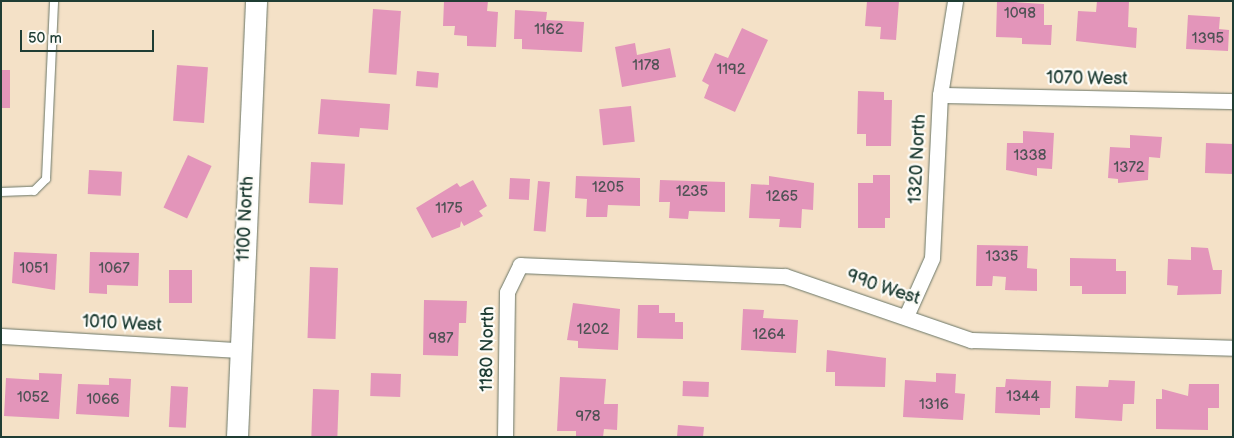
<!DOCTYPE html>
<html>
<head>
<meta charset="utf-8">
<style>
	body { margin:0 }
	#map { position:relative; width:1234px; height:438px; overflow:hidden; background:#f4e1c7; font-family:"Balsamiq Sans",sans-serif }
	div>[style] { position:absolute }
	.building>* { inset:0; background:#e395ba; transform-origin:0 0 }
	.roads { filter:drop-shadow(0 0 1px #6a7667) drop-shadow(0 0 1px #6a7667) }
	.lane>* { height:8px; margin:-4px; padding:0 4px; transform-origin:4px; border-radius:4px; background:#fff }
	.street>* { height:15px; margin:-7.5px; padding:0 7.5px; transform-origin:7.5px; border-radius:7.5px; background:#fff }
	.secondary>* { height:21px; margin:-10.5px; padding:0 10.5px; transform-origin:10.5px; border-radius:10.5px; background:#fff }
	span { translate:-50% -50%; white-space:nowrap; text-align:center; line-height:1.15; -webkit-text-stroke:4.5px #fdfcf7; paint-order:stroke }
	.number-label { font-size:15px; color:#505356 }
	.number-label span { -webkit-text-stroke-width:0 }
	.street-label { font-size:18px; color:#1f3d34 }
	.frame { position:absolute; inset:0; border:2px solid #1f3d34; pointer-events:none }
	.scale { position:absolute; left:20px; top:30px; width:134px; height:22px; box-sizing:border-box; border:2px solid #1f3d34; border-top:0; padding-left:6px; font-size:15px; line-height:18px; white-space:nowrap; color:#1f3d34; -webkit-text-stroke:4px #fdfcf7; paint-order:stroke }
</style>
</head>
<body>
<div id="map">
	<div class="building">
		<i style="clip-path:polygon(444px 1px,488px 1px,487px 11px,498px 12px,496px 47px,467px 46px,467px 36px,454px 35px,455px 26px,443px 26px)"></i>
		<i style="clip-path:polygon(867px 1px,899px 1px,896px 40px,880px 39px,881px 27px,865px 26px)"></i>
		<i style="clip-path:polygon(997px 1px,1044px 4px,1044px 25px,1052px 25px,1051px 45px,1022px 44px,1022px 38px,996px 37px)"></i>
		<i style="clip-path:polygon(1097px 1px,1129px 1px,1128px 27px,1137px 28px,1136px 48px,1076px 41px,1078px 11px,1096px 12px)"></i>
		<i style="left:373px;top:9px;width:28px;height:64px;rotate:4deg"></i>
		<i style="clip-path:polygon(515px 10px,547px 12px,546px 20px,584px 22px,582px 52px,522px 49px,522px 39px,514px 39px)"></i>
		<i style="clip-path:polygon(1188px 15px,1220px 17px,1219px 29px,1229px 30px,1228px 51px,1186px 49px)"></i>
		<i style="clip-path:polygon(742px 28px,768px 40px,735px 112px,704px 98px,709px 85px,702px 81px,715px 53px,728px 58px)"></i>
		<i style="clip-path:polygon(635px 43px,637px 55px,670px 48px,676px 77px,622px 87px,615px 47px)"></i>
		<i style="left:177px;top:65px;width:31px;height:56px;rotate:4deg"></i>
		<i style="left:1px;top:70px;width:9px;height:38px"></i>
		<i style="left:417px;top:71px;width:22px;height:15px;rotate:5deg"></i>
		<i style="clip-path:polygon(858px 91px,884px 92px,884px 100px,892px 100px,891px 146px,866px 146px,866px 134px,857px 134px)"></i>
		<i style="clip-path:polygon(321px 99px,390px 104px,388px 130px,360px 128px,359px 137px,318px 134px)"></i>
		<i style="left:631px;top:106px;width:36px;height:32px;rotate:84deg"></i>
		<i style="clip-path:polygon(1023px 131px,1054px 133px,1052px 169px,1037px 168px,1037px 176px,1006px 170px,1007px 143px,1023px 143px)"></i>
		<i style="clip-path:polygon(1130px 135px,1162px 137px,1160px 158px,1149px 157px,1148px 180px,1118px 183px,1118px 179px,1108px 178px,1110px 147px,1130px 148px)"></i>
		<i style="left:1206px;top:143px;width:27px;height:30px;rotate:2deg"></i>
		<i style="left:188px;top:155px;width:26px;height:58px;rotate:25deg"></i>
		<i style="left:311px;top:162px;width:34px;height:41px;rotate:3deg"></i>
		<i style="left:89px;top:170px;width:33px;height:24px;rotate:3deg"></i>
		<i style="clip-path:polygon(873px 175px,890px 175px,890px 218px,885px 218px,885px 228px,858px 228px,858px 183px,873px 183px)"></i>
		<i style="clip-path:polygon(576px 176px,640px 178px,640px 206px,608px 205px,607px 217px,586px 217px,587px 199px,575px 198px)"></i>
		<i style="clip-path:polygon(769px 176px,814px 183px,813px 210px,802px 209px,801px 228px,779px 227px,780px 219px,749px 218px,751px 184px,769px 185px)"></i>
		<i style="left:510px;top:178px;width:20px;height:21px;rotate:3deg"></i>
		<i style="clip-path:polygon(473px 180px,487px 206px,479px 211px,483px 216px,464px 226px,461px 221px,460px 227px,432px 238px,416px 208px,457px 183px,460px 187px)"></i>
		<i style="clip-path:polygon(660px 180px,725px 182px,725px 212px,689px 211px,688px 219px,669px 218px,670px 202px,659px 202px)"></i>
		<i style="left:538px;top:181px;width:12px;height:50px;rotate:5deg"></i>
		<i style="clip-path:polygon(977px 245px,1028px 246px,1027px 268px,1037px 269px,1037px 291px,1005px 290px,1006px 277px,993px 276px,992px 286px,976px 286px)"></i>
		<i style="clip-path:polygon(1191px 247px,1208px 248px,1213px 270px,1222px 270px,1221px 294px,1177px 295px,1178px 286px,1167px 285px,1168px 259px,1191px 260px)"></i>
		<i style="clip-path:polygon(14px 252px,57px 254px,55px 290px,12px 283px)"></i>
		<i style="clip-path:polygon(90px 252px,139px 253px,138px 286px,107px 285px,107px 294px,89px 293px)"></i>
		<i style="clip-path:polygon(1070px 258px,1116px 259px,1116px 271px,1126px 271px,1126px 294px,1082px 294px,1082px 286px,1070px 286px)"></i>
		<i style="left:310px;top:267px;width:28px;height:71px;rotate:2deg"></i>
		<i style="left:169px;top:270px;width:23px;height:33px"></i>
		<i style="clip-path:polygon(424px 300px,467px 301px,466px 323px,459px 323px,458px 356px,423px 355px)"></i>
		<i style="clip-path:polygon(573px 303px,620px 309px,618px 350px,578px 348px,578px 341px,567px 340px)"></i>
		<i style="clip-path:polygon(638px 305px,659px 305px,659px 313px,675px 313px,675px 322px,683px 322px,683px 339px,637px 338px)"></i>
		<i style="clip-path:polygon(743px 309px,764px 310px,763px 318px,798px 320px,796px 353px,741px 350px)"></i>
		<i style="clip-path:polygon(827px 350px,886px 358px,885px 387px,835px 386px,835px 372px,826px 372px)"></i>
		<i style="clip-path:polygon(39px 373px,62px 374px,59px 419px,4px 416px,6px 378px,39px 380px)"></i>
		<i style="left:371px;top:373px;width:30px;height:23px;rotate:2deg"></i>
		<i style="clip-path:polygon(936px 373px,956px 374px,955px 393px,965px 394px,963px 420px,903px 417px,905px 380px,936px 382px)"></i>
		<i style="clip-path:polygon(560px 377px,606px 379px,604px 404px,618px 404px,617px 430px,604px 429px,603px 437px,576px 437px,576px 431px,557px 431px)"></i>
		<i style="clip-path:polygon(109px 378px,131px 379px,129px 417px,76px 414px,78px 384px,109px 385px)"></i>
		<i style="clip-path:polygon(1006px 379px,1051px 381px,1050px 408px,1040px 408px,1040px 415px,995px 413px,996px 387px,1005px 387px)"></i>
		<i style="clip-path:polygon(1109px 380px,1135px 381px,1134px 404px,1123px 404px,1122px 421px,1075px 418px,1076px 386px,1108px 387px)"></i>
		<i style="left:683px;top:381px;width:26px;height:15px;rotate:2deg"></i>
		<i style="clip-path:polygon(1189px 384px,1219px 384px,1219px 408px,1208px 408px,1208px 430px,1156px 429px,1156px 399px,1162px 399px,1162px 389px,1188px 396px)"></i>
		<i style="left:171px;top:386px;width:17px;height:41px;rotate:3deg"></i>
		<i style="left:313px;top:389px;width:26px;height:48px;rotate:2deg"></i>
		<i style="clip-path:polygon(678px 425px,704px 427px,703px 437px,677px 437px)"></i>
	</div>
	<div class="roads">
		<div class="lane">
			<i style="left:1px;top:192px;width:33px;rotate:-2deg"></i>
			<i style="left:34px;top:191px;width:17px;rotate:-45deg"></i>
			<i style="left:46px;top:179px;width:178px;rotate:-87.4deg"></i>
		</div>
		<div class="street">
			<i style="left:940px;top:95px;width:293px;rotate:1.2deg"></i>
			<i style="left:907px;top:314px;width:61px;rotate:-65.9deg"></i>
			<i style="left:932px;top:258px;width:163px;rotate:-87.2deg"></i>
			<i style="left:940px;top:95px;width:95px;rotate:-80.9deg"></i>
			<i style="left:1px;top:336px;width:239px;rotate:3.4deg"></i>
			<i style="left:505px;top:437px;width:145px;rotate:-89.2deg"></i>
			<i style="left:507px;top:292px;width:30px;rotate:-64deg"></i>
			<i style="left:520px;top:265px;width:265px;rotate:2.4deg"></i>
			<i style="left:785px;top:276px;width:197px;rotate:19deg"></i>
			<i style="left:971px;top:340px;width:262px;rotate:1.7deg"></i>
		</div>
		<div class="secondary">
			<i style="left:237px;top:437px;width:436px;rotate:-87.5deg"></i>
		</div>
	</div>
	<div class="number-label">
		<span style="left:1020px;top:14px">1098</span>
		<span style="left:549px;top:30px">1162</span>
		<span style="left:1208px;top:39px">1395</span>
		<span style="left:646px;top:66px">1178</span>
		<span style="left:731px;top:70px">1192</span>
		<span style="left:1030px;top:156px">1338</span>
		<span style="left:1129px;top:168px">1372</span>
		<span style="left:608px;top:188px">1205</span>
		<span style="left:692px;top:192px">1235</span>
		<span style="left:782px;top:197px">1265</span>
		<span style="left:449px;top:209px">1175</span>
		<span style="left:1002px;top:257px">1335</span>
		<span style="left:34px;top:269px">1051</span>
		<span style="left:114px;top:269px">1067</span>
		<span style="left:593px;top:330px">1202</span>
		<span style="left:769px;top:335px">1264</span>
		<span style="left:441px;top:339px">987</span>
		<span style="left:1023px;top:397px">1344</span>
		<span style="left:33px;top:398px">1052</span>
		<span style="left:103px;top:400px">1066</span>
		<span style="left:934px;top:405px">1316</span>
		<span style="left:588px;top:417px">978</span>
	</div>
	<div class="street-label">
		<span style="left:1087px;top:79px;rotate:1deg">1070 West</span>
		<span style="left:918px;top:159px;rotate:-87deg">1320 North</span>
		<span style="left:246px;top:219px;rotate:-87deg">1100 North</span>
		<span style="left:883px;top:288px;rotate:18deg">990 West</span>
		<span style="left:122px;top:324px;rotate:3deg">1010 West</span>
		<span style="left:488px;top:349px;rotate:-89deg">1180 North</span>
	</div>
	<div class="frame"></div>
	<div class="scale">50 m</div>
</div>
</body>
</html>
